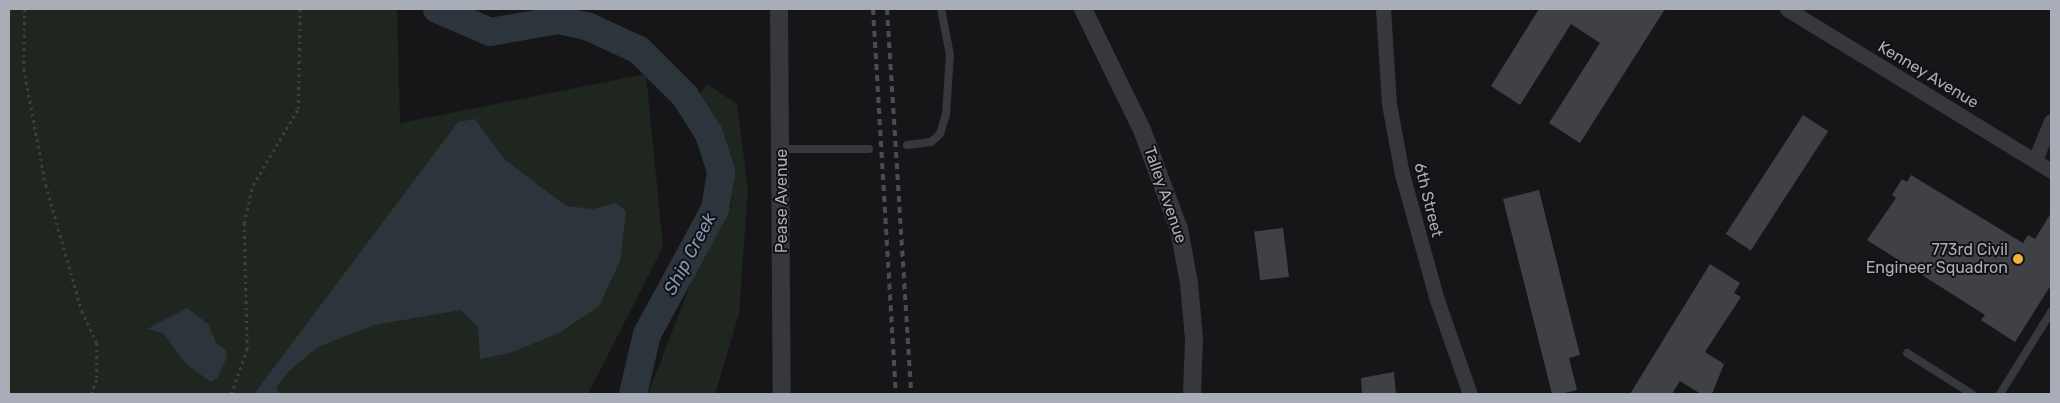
<!DOCTYPE html>
<html>
<head>
<meta charset="utf-8">
<style>
	body { margin:0 }
	#map { position:relative; width:2060px; height:403px; overflow:hidden; background:#161618; font-family:Rubik,sans-serif }
	div>[style] { position:absolute }
	.green>* { inset:0; background:#1e261f }
	.water>* { inset:0; background:#2c353c }
	.river>* { height:28px; margin:-14px; padding:0 14px; transform-origin:14px; border-radius:14px; background:#2c353c }
	.building>* { inset:0; background:#404145; transform-origin:0 0 }
	.path>* { height:2.5px; margin-top:-1.25px; transform-origin:0; background:repeating-linear-gradient(90deg,#3d3f44 0 2.5px,transparent 0 6.5px) }
	.service>* { height:8px; margin:-4px; padding:0 4px; transform-origin:4px; border-radius:4px; background:#37383d }
	.minor>* { height:15px; margin:-7.5px; padding:0 7.5px; transform-origin:7.5px; border-radius:7.5px; background:#37383d }
	.tertiary>* { height:18px; margin:-9px; padding:0 9px; transform-origin:9px; border-radius:9px; background:#37383d }
	.rail>* { height:4px; margin-top:-2px; transform-origin:0; background:repeating-linear-gradient(90deg,#4a4c52 0 6px,transparent 0 11px) }
	.dots>* { width:14px; height:14px; translate:-50% -50%; box-sizing:border-box; border:2px solid #111113; border-radius:50% }
	span { translate:-50% -50%; white-space:nowrap; text-align:center; line-height:1.15; -webkit-text-stroke:4px #111113; paint-order:stroke }
	.street-label { font-size:16px; color:#a8adb8 }
	.poi-label { font-size:16px; color:#a8adb8 }
	.right { translate:-100% -50%; text-align:right }
	.water-label { font-size:18px; color:#7f9bb3; font-style:italic }
	.frame { position:absolute; inset:0; border:10px solid #a8adb8; pointer-events:none }
</style>
</head>
<body>
<div id="map">
	<div class="green">
		<i style="clip-path:polygon(9px 9px,397px 9px,400px 123px,646px 74px,663px 247px,588px 394px,9px 394px)"></i>
		<i style="clip-path:polygon(707px 84px,737px 104px,748px 189px,739px 313px,715px 394px,648px 394px,716px 218px,731px 207px,732px 177px,722px 131px,698px 96px)"></i>
	</div>
	<div class="water">
		<i style="clip-path:polygon(475px 119px,505px 160px,566px 206px,593px 209px,616px 203px,626px 211px,620px 261px,599px 306px,559px 333px,510px 353px,480px 359px,478px 327px,461px 310px,374px 325px,318px 347px,289px 371px,276px 387px,279px 394px,254px 394px,458px 122px)"></i>
		<i style="clip-path:polygon(187px 308px,208px 324px,216px 343px,226px 351px,227px 357px,217px 378px,211px 382px,187px 365px,163px 333px,147px 329px)"></i>
	</div>
	<div class="river">
		<i style="left:437px;top:9px;width:58px;rotate:23.5deg"></i>
		<i style="left:490px;top:32px;width:70px;rotate:-9.9deg"></i>
		<i style="left:559px;top:20px;width:31px;rotate:13deg"></i>
		<i style="left:589px;top:27px;width:55px;rotate:24.7deg"></i>
		<i style="left:639px;top:50px;width:65px;rotate:45deg"></i>
		<i style="left:685px;top:96px;width:45px;rotate:57.7deg"></i>
		<i style="left:709px;top:134px;width:40px;rotate:72deg"></i>
		<i style="left:721px;top:172px;width:37px;rotate:99deg"></i>
		<i style="left:715px;top:209px;width:142px;rotate:118.5deg"></i>
		<i style="left:647px;top:334px;width:62px;rotate:103.1deg"></i>
	</div>
	<div class="building">
		<i style="clip-path:polygon(1539px 9px,1665px 9px,1580px 143px,1549px 123px,1600px 43px,1571px 24px,1520px 105px,1491px 86px)"></i>
		<i style="left:1803px;top:115px;width:30px;height:142px;rotate:33deg"></i>
		<i style="clip-path:polygon(1911px 175px,2023px 243px,2028px 235px,2035px 239px,2051px 213px,2051px 285px,2015px 342px,1981px 320px,1985px 315px,1867px 240px,1896px 198px,1892px 195px,1902px 179px,1907px 182px)"></i>
		<i style="clip-path:polygon(1539px 190px,1580px 355px,1569px 358px,1577px 390px,1560px 394px,1552px 394px,1503px 199px)"></i>
		<i style="left:1283px;top:228px;width:49px;height:29px;rotate:83deg"></i>
		<i style="clip-path:polygon(1710px 264px,1740px 283px,1734px 293px,1741px 297px,1705px 352px,1724px 364px,1712px 394px,1701px 394px,1680px 381px,1672px 394px,1630px 394px)"></i>
		<i style="clip-path:polygon(1394px 372px,1396px 394px,1362px 394px,1361px 378px)"></i>
	</div>
	<div class="path">
		<i style="left:25px;top:9px;width:60px;rotate:91deg"></i>
		<i style="left:24px;top:69px;width:118px;rotate:79.3deg"></i>
		<i style="left:46px;top:185px;width:131px;rotate:74.1deg"></i>
		<i style="left:82px;top:311px;width:35px;rotate:65deg"></i>
		<i style="left:97px;top:343px;width:37px;rotate:90deg"></i>
		<i style="left:97px;top:380px;width:15px;rotate:113deg"></i>
		<i style="left:231px;top:394px;width:48px;rotate:-70.4deg"></i>
		<i style="left:247px;top:349px;width:126px;rotate:-91.4deg"></i>
		<i style="left:244px;top:223px;width:39px;rotate:-77deg"></i>
		<i style="left:253px;top:185px;width:88px;rotate:-59.4deg"></i>
		<i style="left:298px;top:109px;width:100px;rotate:-88.9deg"></i>
	</div>
	<div class="service">
		<i style="left:907px;top:145px;width:24px;rotate:-7deg"></i>
		<i style="left:931px;top:142px;width:12px;rotate:-42deg"></i>
		<i style="left:940px;top:134px;width:21px;rotate:-73deg"></i>
		<i style="left:946px;top:114px;width:59px;rotate:-86.1deg"></i>
		<i style="left:950px;top:55px;width:47px;rotate:-101.1deg"></i>
		<i style="left:782px;top:149px;width:87px"></i>
		<i style="left:1907px;top:353px;width:77px;rotate:32.2deg"></i>
		<i style="left:2000px;top:394px;width:97px;rotate:-58.1deg"></i>
	</div>
	<div class="minor">
		<i style="left:1383px;top:9px;width:95px;rotate:86.4deg"></i>
		<i style="left:1389px;top:104px;width:71px;rotate:79.5deg"></i>
		<i style="left:1402px;top:174px;width:131px;rotate:74.5deg"></i>
		<i style="left:1437px;top:300px;width:100px;rotate:70.7deg"></i>
		<i style="left:1787px;top:9px;width:310px;rotate:31.5deg"></i>
		<i style="left:2035px;top:160px;width:42px;rotate:-67.7deg"></i>
	</div>
	<div class="tertiary">
		<i style="left:779px;top:9px;width:385px;rotate:89.6deg"></i>
		<i style="left:1083px;top:9px;width:135px;rotate:64deg"></i>
		<i style="left:1142px;top:130px;width:106px;rotate:69.5deg"></i>
		<i style="left:1179px;top:229px;width:55px;rotate:79.5deg"></i>
		<i style="left:1189px;top:283px;width:56px;rotate:84.9deg"></i>
		<i style="left:1194px;top:339px;width:55px;rotate:92.1deg"></i>
	</div>
	<div class="rail">
		<i style="left:873px;top:9px;width:386px;rotate:86.6deg"></i>
		<i style="left:887px;top:9px;width:386px;rotate:86.4deg"></i>
	</div>
	<div class="dots">
		<i style="left:2018px;top:259px;background:#f2b134"></i>
	</div>
	<div class="street-label">
		<span style="left:1928px;top:75px;rotate:31deg">Kenney Avenue</span>
		<span style="left:1165px;top:195px;rotate:71deg">Talley Avenue</span>
		<span style="left:1428px;top:200px;rotate:76deg">6th Street</span>
		<span style="left:782px;top:201px;rotate:-90deg">Pease Avenue</span>
	</div>
	<div class="poi-label">
		<span class="right" style="left:2008px;top:259px">773rd Civil<br>Engineer Squadron</span>
	</div>
	<div class="water-label">
		<span style="left:690px;top:254px;rotate:-62deg">Ship Creek</span>
	</div>
	<div class="frame"></div>
</div>
</body>
</html>
